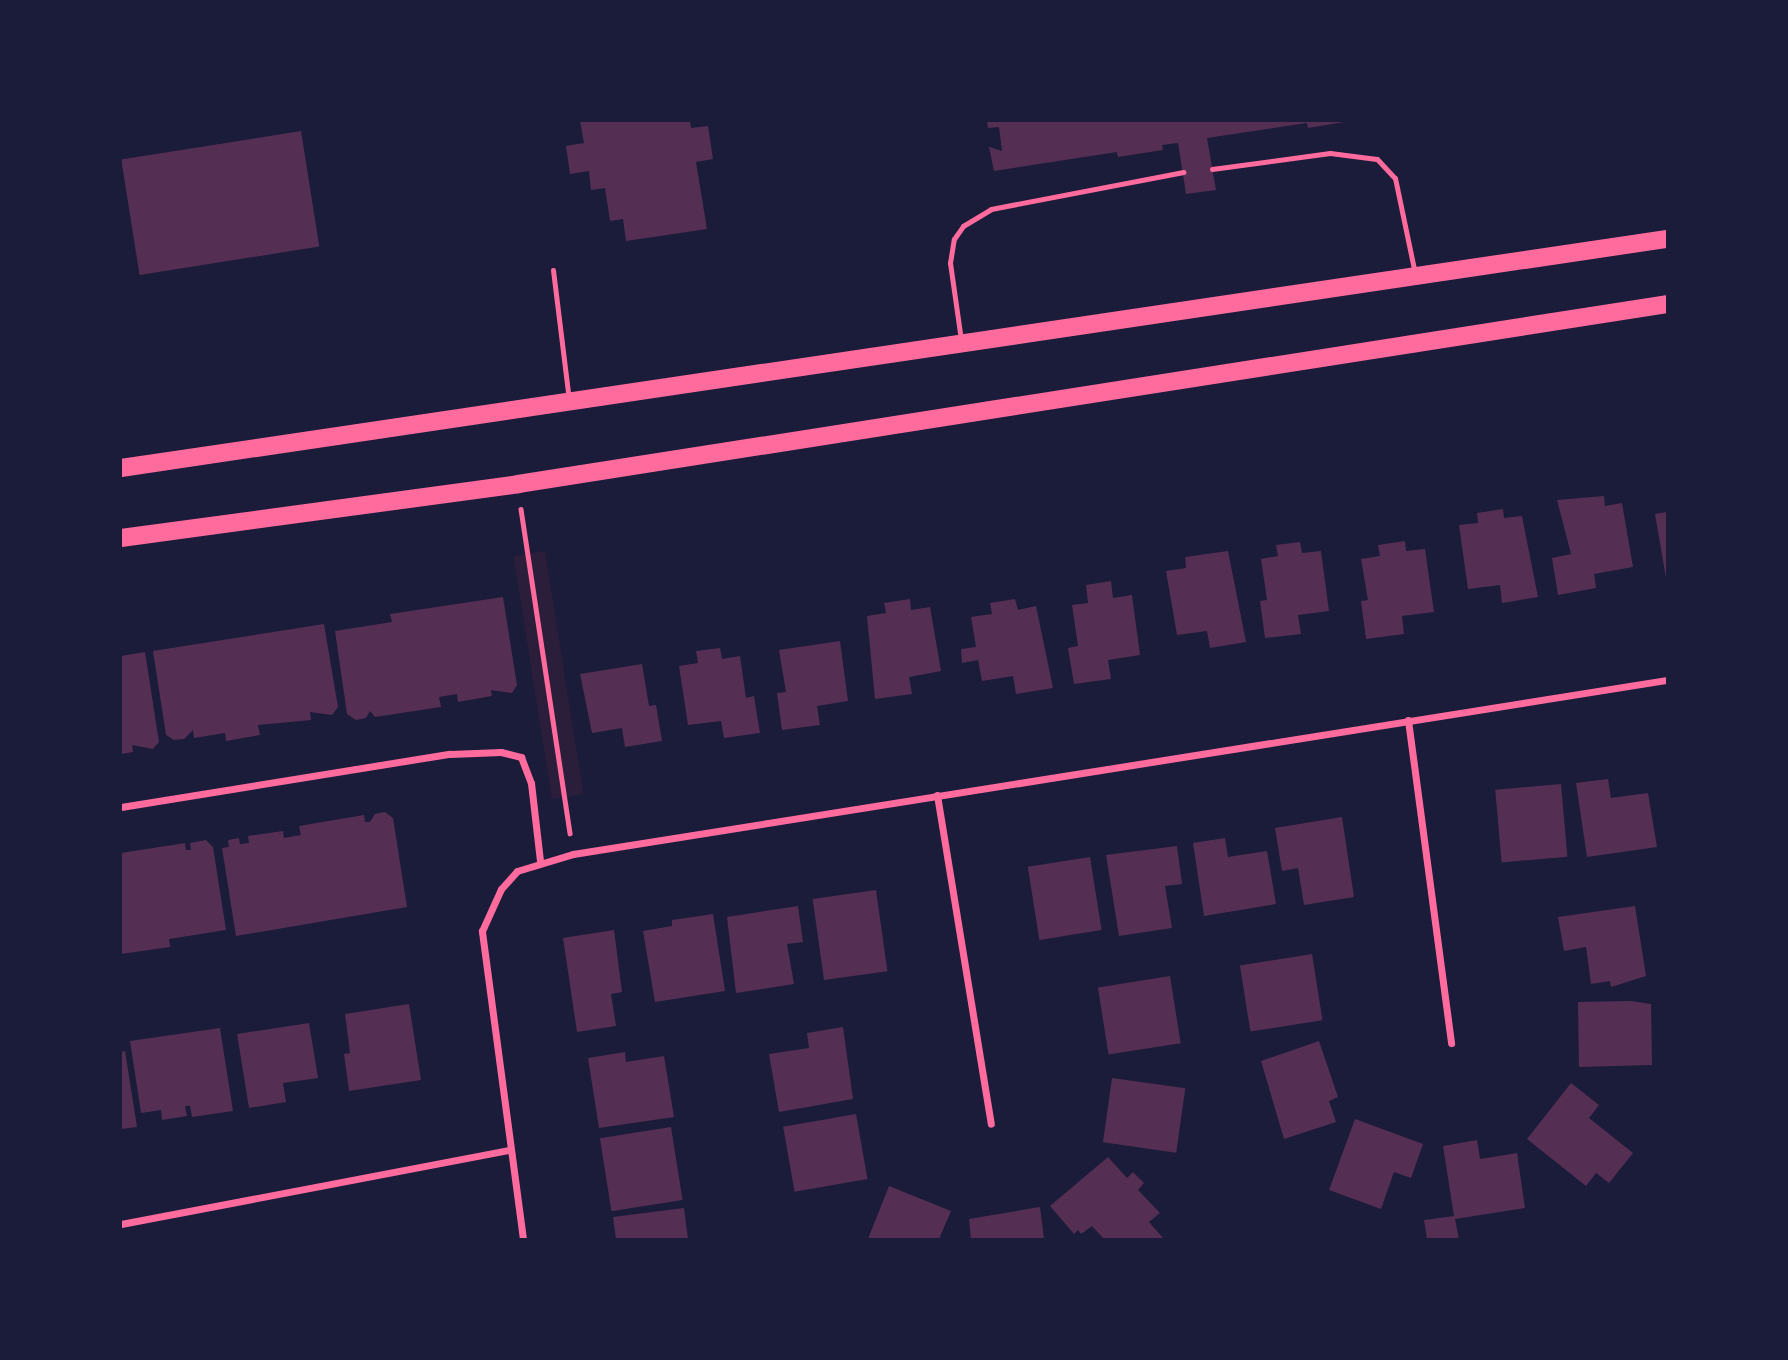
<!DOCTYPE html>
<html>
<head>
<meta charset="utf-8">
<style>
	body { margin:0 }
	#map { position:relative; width:1788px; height:1360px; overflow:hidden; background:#1b1b3a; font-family:Raleway,sans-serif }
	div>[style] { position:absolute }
	.green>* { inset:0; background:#2a1e3b; transform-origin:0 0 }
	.building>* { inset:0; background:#542f53; transform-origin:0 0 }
	.path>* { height:4.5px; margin:-2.25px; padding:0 2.25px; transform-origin:2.25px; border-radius:2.25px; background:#ff6b9d }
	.service>* { height:5px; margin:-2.5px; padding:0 2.5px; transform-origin:2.5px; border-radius:2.5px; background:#ff6b9d }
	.minor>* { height:7px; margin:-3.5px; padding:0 3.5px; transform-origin:3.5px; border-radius:3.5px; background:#ff6b9d }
	.primary>* { height:18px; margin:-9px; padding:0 9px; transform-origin:9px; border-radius:9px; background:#ff6b9d }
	span { translate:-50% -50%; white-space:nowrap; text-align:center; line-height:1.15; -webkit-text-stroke:5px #1b1b3a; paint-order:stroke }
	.frame { position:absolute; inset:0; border:122px solid #1b1b3a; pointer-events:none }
</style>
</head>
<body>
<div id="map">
	<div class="green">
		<i style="left:545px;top:551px;width:246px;height:32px;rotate:81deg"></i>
	</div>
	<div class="building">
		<i style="clip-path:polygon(580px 121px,690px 121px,691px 128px,708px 126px,713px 159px,696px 162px,707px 229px,626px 241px,623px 219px,610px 221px,605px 188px,591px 190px,589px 171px,570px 174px,566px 146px,584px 143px)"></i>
		<i style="clip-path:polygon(987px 121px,1344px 121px,1344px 122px,1308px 128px,1307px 123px,1207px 138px,1216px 190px,1186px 194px,1178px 143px,1162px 145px,1163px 150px,1118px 157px,1117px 152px,994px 171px,989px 147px,1002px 151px,999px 127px,988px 128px)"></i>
		<i style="left:301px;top:131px;width:117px;height:182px;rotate:81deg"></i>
		<i style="clip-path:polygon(1604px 496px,1605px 506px,1622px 503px,1633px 567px,1594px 574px,1596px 588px,1558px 595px,1552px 558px,1571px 554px,1557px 500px)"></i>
		<i style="clip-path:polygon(1503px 509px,1504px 518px,1522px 516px,1538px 597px,1502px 603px,1500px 585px,1468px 589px,1459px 525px,1478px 523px,1477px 513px)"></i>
		<i style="clip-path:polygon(1667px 512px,1667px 578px,1666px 578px,1655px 514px)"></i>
		<i style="clip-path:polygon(1405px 541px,1406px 551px,1425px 549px,1434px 612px,1402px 616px,1404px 634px,1366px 639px,1361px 601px,1368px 600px,1361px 559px,1380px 556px,1378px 545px)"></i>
		<i style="clip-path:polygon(1300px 542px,1302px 553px,1321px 551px,1329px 611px,1298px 615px,1301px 634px,1265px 638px,1260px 601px,1267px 600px,1261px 559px,1278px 556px,1276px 545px)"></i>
		<i style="clip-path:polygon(1228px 551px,1246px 642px,1210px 648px,1207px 631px,1177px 635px,1166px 571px,1186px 568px,1185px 557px)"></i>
		<i style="clip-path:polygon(1111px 581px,1113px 598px,1132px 595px,1140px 655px,1108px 660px,1111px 679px,1074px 684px,1068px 648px,1078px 646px,1072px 605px,1088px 603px,1086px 585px)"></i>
		<i style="clip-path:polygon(503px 597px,517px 685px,512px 693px,491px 690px,492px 696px,458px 702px,457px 694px,439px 697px,441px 707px,375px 717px,370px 711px,366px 718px,356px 720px,347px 714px,335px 631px,392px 622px,390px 614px)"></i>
		<i style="clip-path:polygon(910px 599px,911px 610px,930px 607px,941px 671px,909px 677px,912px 694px,875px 699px,867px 616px,886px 613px,884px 603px)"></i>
		<i style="clip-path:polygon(1015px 599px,1018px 610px,1036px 606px,1053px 688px,1016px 694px,1013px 676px,982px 681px,978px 660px,962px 663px,961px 649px,976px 647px,971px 617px,992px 614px,990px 603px)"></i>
		<i style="clip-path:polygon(324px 624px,338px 707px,332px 715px,310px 712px,311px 720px,258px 725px,260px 735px,226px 741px,225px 733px,194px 738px,193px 730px,184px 739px,174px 740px,166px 735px,153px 651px)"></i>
		<i style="clip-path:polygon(840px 641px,848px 701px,817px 706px,820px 725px,782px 730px,777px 693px,786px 692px,779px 650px)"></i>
		<i style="clip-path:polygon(720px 648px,722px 659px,740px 656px,746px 698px,754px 696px,760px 733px,724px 738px,721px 721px,688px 725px,679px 666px,698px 663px,696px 651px)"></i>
		<i style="clip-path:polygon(145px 652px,159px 742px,153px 749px,132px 745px,133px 752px,121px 754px,121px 656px)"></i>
		<i style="clip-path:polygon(642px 664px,649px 706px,656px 705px,662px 741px,625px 747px,622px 728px,592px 733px,580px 674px)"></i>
		<i style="clip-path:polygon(1608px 779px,1611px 798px,1648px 793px,1657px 847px,1587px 857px,1576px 783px)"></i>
		<i style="left:1561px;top:784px;width:73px;height:66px;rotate:85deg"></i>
		<i style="clip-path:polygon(385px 812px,393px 818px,407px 907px,236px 936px,222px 848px,229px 847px,228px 840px,239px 838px,240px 844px,249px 843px,248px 836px,283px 831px,284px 838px,301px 835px,299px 826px,364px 815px,365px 822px,370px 822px,375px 814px)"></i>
		<i style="clip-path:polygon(1342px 817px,1354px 897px,1304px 905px,1298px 868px,1282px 871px,1275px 828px)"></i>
		<i style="clip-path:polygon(1225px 838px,1228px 857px,1267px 851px,1276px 904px,1204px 916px,1193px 843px)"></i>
		<i style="clip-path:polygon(206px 840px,213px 847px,226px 930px,169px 939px,170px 947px,121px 954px,121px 853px,185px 843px,186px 850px,191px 850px,190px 843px)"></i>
		<i style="clip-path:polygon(1177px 846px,1182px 884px,1165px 886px,1172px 928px,1119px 936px,1106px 855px)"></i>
		<i style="left:1090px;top:857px;width:74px;height:63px;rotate:81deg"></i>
		<i style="left:876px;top:890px;width:82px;height:64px;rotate:82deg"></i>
		<i style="clip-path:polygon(798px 906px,803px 942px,787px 944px,794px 984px,736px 993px,727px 917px)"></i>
		<i style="clip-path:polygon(1635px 906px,1646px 976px,1611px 987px,1610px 981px,1591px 984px,1586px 947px,1564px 951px,1558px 917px)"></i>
		<i style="clip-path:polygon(713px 914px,725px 991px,655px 1002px,643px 931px,672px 926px,672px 920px)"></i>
		<i style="clip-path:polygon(614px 930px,622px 992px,611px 994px,616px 1026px,577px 1032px,563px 938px)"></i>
		<i style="left:1312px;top:954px;width:67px;height:73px;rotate:81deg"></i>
		<i style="left:1170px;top:976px;width:68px;height:73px;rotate:81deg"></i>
		<i style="clip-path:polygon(1631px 1001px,1651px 1004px,1652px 1065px,1579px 1067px,1578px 1002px)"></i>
		<i style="clip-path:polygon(409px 1004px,421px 1080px,349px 1091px,344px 1054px,350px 1053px,345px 1014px)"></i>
		<i style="clip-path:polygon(309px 1023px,318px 1078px,283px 1083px,286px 1102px,249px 1108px,237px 1034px)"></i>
		<i style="clip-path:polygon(843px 1027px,853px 1099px,779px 1112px,769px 1054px,809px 1048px,807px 1033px)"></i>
		<i style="clip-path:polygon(220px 1028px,233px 1111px,192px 1117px,190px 1106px,185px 1106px,187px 1116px,162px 1120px,161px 1110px,141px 1113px,130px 1041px)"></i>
		<i style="clip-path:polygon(1319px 1041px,1338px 1097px,1329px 1101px,1336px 1122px,1284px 1139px,1261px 1061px)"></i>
		<i style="clip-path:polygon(125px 1051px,137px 1127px,121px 1129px,121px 1052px)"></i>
		<i style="clip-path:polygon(625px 1052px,626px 1062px,664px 1056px,674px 1117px,599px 1128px,588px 1058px)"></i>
		<i style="left:1112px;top:1078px;width:74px;height:65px;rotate:8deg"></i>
		<i style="clip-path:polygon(1571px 1083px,1599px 1105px,1589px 1118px,1633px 1153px,1609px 1183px,1596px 1173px,1586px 1186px,1527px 1139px)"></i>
		<i style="left:856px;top:1114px;width:66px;height:74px;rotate:80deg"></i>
		<i style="clip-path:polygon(1355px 1119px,1423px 1144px,1411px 1178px,1394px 1172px,1381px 1209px,1329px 1190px)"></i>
		<i style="left:671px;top:1127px;width:74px;height:72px;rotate:81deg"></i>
		<i style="clip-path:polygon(1477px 1140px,1480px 1159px,1517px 1153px,1525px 1208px,1455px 1219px,1459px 1239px,1427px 1239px,1424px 1220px,1454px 1216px,1443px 1146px)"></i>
		<i style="clip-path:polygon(1108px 1157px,1127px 1178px,1133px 1172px,1144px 1183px,1138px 1190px,1160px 1213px,1149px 1222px,1164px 1239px,1104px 1239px,1092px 1226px,1081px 1234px,1078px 1230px,1074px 1234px,1050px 1206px)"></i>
		<i style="clip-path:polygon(889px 1186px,951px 1211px,939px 1239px,868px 1239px)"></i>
		<i style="clip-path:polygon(1040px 1207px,1044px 1239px,971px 1239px,969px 1219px)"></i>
		<i style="clip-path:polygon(684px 1208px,688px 1239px,616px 1239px,613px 1217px)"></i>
	</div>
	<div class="path">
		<i style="left:521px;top:509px;width:328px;rotate:81.4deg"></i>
	</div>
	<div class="service">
		<i style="left:1212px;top:169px;width:119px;rotate:-7.7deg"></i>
		<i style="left:1330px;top:153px;width:47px;rotate:7.3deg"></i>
		<i style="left:1377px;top:159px;width:26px;rotate:47deg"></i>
		<i style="left:1395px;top:178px;width:98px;rotate:78.2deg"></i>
		<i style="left:553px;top:270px;width:131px;rotate:83deg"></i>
		<i style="left:961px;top:340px;width:78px;rotate:-98.1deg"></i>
		<i style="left:950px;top:263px;width:24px;rotate:-81deg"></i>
		<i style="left:954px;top:239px;width:16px;rotate:-55deg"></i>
		<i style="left:963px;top:226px;width:33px;rotate:-31deg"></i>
		<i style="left:991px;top:209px;width:196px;rotate:-10.9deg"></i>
	</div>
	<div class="minor">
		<i style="left:1408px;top:720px;width:326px;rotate:82.4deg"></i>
		<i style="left:937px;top:795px;width:333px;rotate:80.7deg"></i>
		<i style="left:121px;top:807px;width:333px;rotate:-9.2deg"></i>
		<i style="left:450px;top:754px;width:51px;rotate:-2.2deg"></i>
		<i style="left:501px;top:752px;width:21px;rotate:14deg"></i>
		<i style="left:521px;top:757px;width:28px;rotate:69deg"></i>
		<i style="left:531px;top:783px;width:79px;rotate:83.4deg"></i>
		<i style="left:121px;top:1224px;width:394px;rotate:-10.8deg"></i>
		<i style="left:523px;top:1239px;width:311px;rotate:-97.6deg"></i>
		<i style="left:482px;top:931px;width:46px;rotate:-65.7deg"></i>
		<i style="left:501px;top:889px;width:24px;rotate:-48deg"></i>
		<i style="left:517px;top:871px;width:59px;rotate:-16.9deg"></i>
		<i style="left:573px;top:854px;width:1108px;rotate:-9.04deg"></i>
	</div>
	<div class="primary">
		<i style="left:121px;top:468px;width:1563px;rotate:-8.43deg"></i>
		<i style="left:121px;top:538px;width:401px;rotate:-7.7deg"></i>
		<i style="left:518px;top:484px;width:1163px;rotate:-8.9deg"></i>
	</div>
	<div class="frame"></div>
</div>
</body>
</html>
